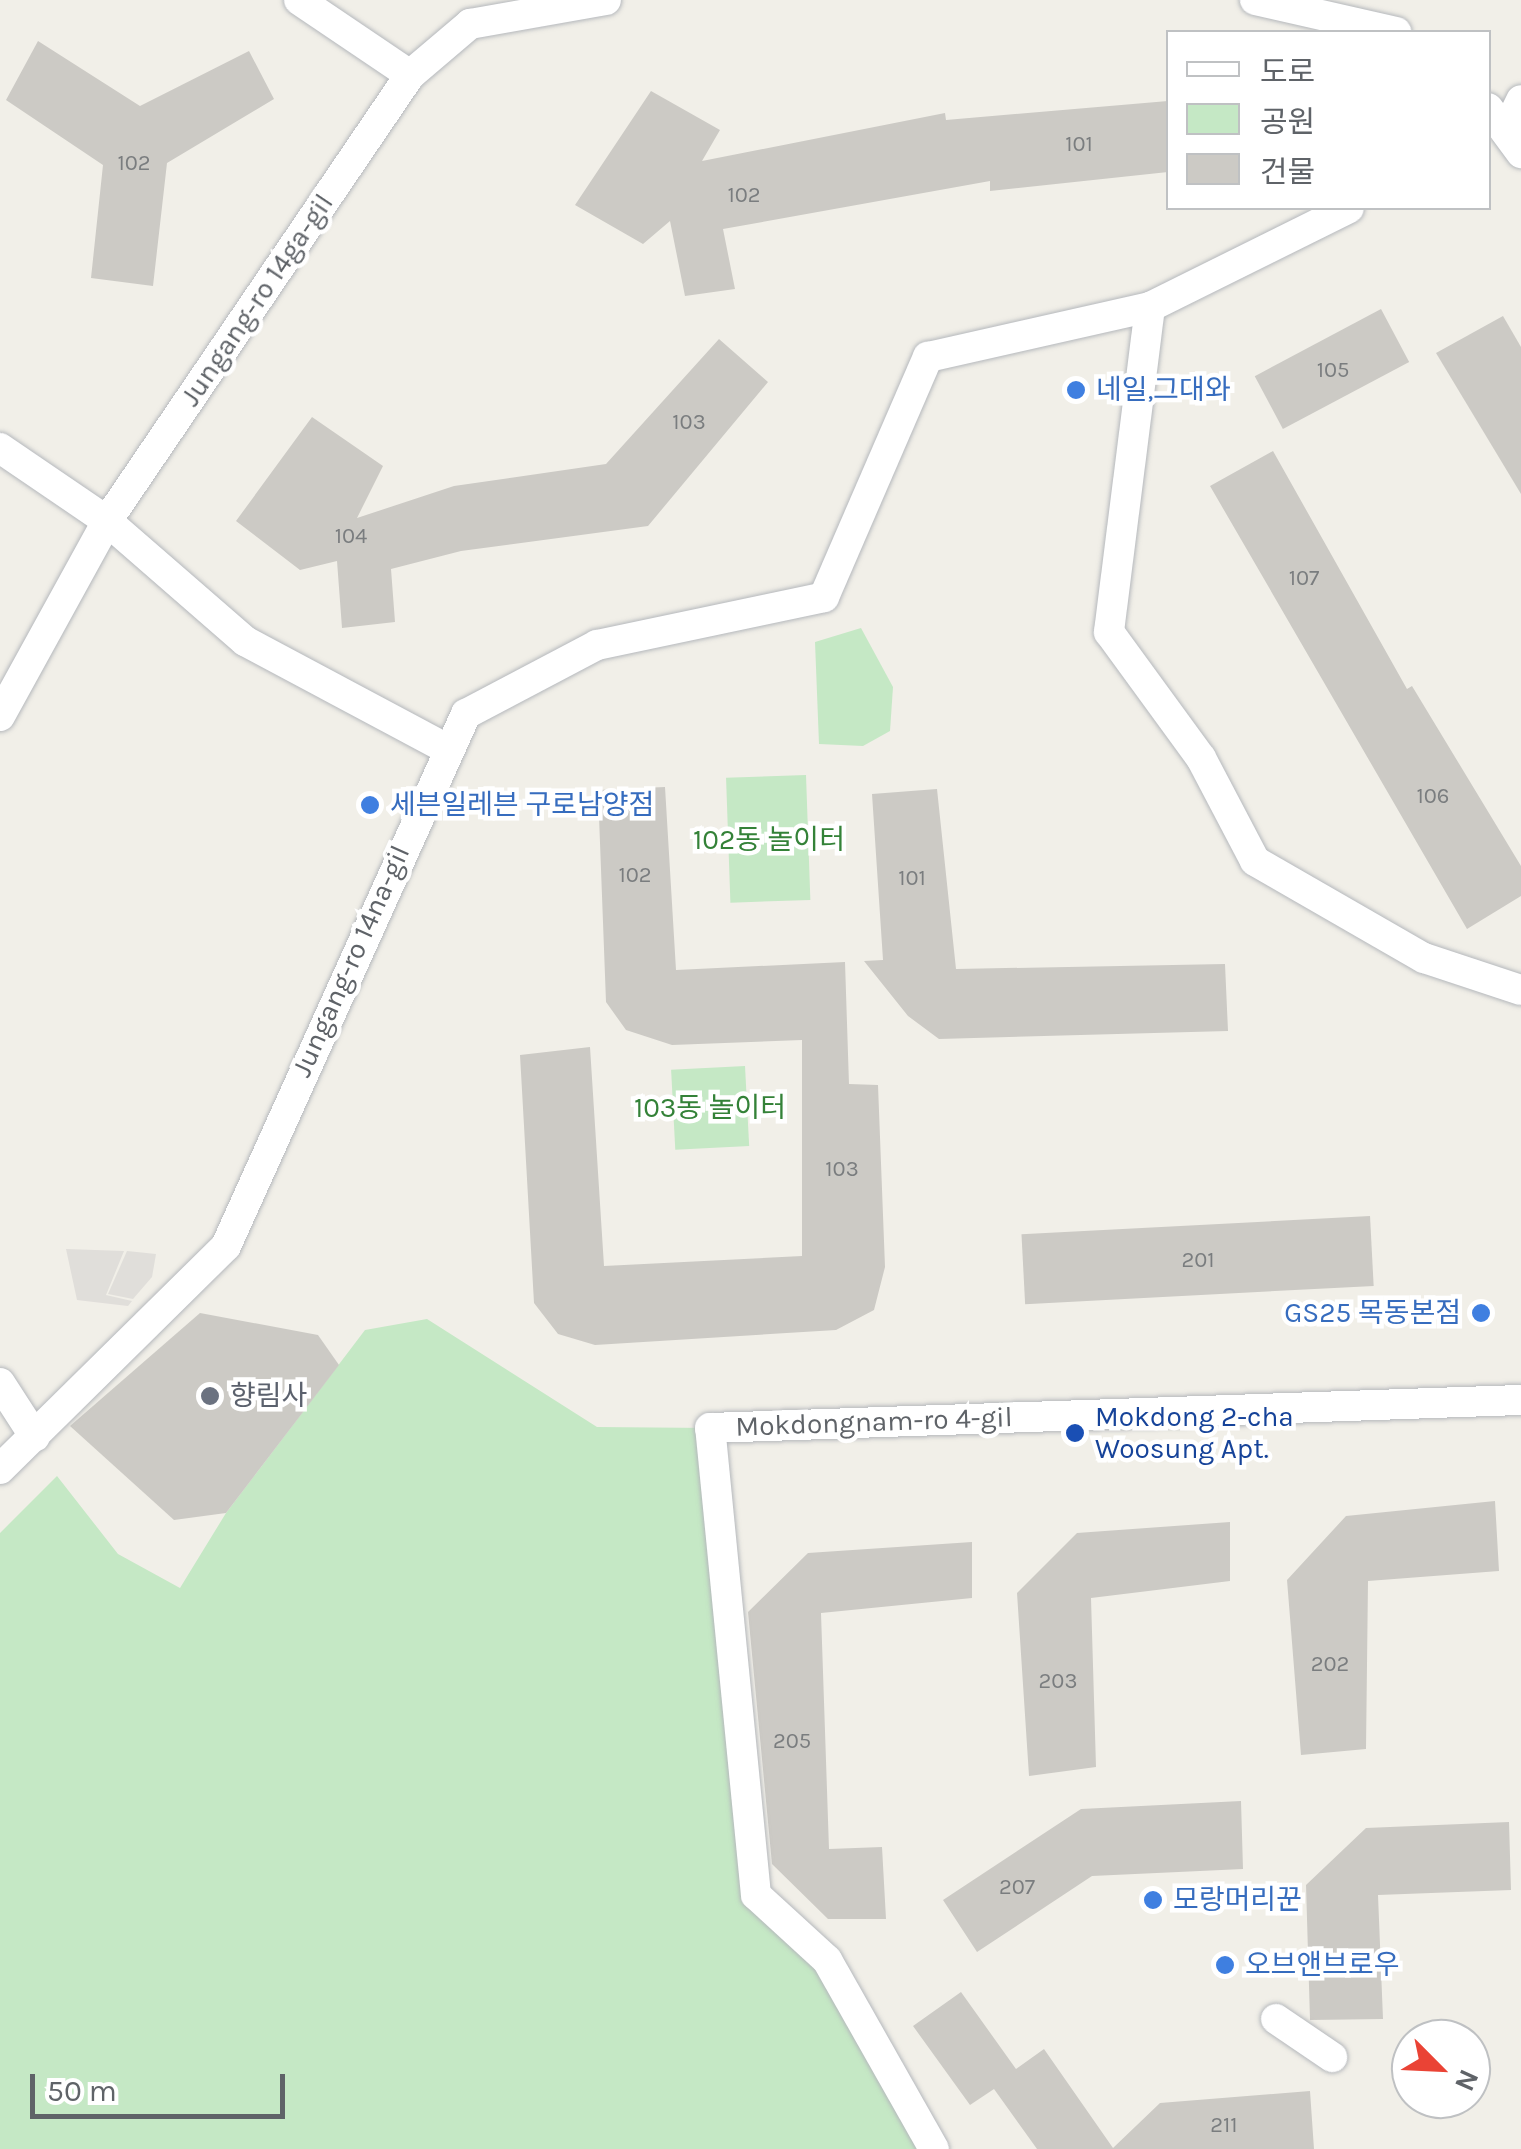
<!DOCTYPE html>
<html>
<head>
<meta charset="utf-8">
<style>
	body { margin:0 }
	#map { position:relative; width:1521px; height:2149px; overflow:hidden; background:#f1efe8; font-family:Karla,"Noto Sans KR",sans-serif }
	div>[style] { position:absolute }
	.industrial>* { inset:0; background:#e0deda }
	.green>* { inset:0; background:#c5e8c5; transform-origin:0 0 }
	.building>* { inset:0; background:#cccac5; transform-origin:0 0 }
	.roads { filter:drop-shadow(0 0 2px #b5b8bc) drop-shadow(0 0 2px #b5b8bc) }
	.minor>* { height:30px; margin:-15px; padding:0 15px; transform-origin:15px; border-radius:15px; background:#fff }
	.dots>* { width:28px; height:28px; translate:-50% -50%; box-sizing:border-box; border:5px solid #fff; border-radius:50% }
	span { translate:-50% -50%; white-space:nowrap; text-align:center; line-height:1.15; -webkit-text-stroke:9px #fff; paint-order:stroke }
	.number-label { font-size:22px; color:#7a7d7f }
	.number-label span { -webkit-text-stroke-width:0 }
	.street-label { font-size:28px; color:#5f6368 }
	.shop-label { font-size:28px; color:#366cbe }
	.left { translate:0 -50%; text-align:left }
	.right { translate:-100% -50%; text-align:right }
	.park-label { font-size:28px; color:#348238 }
	.worship-label { font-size:28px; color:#5b616d }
	.transit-label { font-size:28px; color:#164399 }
	.legend { position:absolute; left:1166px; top:30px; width:325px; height:180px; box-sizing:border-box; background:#fff; border:2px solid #bfc1c3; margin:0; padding:12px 18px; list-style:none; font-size:30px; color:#5f6368 }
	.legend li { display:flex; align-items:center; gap:20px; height:50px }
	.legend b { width:50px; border:2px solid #bfc1c3 }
	.north { position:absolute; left:1391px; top:2019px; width:100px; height:100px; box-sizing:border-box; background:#fff; border:2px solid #bfc1c3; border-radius:50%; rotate:114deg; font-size:28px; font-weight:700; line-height:40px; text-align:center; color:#5f6368 }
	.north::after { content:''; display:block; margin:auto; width:35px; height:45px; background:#ea4335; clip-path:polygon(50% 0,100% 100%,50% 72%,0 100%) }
	.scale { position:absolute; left:30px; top:2074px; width:255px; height:45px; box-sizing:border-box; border:5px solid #5f6368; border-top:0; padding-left:12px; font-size:30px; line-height:35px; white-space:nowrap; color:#5f6368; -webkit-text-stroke:8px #fff; paint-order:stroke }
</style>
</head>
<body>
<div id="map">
	<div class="industrial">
		<i style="clip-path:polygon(66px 1249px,124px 1251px,106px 1295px,132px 1301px,128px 1306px,77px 1300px)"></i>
		<i style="clip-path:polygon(127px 1251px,156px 1254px,152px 1277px,133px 1299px,108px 1294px)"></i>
	</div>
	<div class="green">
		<i style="clip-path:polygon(861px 628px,893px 687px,890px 731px,863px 746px,819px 744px,815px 642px)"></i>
		<i style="left:806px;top:775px;width:125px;height:80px;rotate:88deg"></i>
		<i style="left:745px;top:1066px;width:80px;height:74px;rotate:87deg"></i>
		<i style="clip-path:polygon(427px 1319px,597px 1427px,710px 1428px,756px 1895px,827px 1960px,934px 2149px,0 2149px,0 1533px,57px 1476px,118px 1554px,180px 1588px,226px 1513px,365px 1330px)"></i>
	</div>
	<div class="building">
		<i style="clip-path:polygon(38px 41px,140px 106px,249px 51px,274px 99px,167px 163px,153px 286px,91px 278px,103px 165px,6px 100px)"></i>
		<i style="clip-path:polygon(651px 91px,720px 130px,702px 161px,945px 113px,946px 120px,1168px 101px,1168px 172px,990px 191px,990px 181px,723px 229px,735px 289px,685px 296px,670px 221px,643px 244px,575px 205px)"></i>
		<i style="left:1381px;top:309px;width:60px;height:143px;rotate:62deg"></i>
		<i style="clip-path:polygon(1503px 316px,1521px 347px,1521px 494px,1436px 353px)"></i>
		<i style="clip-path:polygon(719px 339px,768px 382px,648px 526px,461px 551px,391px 569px,395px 622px,342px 628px,337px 561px,300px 570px,236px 521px,312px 417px,383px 466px,357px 518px,454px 486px,606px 464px)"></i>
		<i style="clip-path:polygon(1273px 451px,1407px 689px,1412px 686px,1521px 866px,1521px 896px,1467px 929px,1210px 486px)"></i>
		<i style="clip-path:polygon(665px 787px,676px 970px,845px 962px,849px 1084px,878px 1085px,885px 1267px,874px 1310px,836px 1330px,595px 1345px,558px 1334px,534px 1303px,520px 1055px,590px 1047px,604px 1266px,802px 1256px,802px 1040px,672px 1045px,626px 1030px,606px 1002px,598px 790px)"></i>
		<i style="clip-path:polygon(937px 789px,956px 969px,1225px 964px,1228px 1031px,939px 1039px,908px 1016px,864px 961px,883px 960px,872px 794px)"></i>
		<i style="left:1370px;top:1216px;width:70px;height:349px;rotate:87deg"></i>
		<i style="clip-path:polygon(200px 1313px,318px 1335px,339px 1365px,226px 1513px,174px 1520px,70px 1426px)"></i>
		<i style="clip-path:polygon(1495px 1501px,1499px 1571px,1368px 1581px,1366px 1749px,1301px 1755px,1287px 1580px,1346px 1516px)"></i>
		<i style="clip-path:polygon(1230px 1522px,1230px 1581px,1091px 1598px,1096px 1767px,1029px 1776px,1017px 1593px,1077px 1533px)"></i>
		<i style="clip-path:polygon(972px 1542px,972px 1598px,821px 1613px,829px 1849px,882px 1847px,886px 1919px,828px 1919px,772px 1864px,748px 1612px,808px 1553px)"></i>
		<i style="clip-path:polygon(1241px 1801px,1243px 1869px,1092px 1876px,977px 1952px,943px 1900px,1081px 1809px)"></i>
		<i style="clip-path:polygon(1509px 1822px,1511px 1890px,1378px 1895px,1383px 2019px,1310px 2020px,1306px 1885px,1366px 1828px)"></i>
		<i style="clip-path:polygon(961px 1992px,1016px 2069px,1044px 2049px,1113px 2148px,1160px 2103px,1310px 2091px,1314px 2149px,1037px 2149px,994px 2089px,970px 2105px,913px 2026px)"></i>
	</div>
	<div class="roads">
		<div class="minor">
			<i style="left:299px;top:0;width:134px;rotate:34deg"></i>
			<i style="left:1255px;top:0;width:145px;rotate:12.8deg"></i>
			<i style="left:1488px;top:108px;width:56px;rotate:53.7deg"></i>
			<i style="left:1507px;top:129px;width:32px;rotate:-64deg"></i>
			<i style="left:1150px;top:307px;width:328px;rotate:97.2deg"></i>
			<i style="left:1109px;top:632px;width:156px;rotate:53.9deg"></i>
			<i style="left:1201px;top:758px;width:116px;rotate:62.3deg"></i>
			<i style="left:1255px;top:861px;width:195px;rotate:29.9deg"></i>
			<i style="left:1424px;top:958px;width:102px;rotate:18.3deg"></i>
			<i style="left:0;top:448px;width:130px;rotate:34.3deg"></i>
			<i style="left:107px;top:521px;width:183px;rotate:41deg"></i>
			<i style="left:245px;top:641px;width:227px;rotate:28.1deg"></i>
			<i style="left:0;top:716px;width:222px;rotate:-61.2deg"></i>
			<i style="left:107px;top:521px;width:539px;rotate:-55.81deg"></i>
			<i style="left:410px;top:75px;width:79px;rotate:-40.4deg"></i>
			<i style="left:470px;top:24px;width:138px;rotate:-10deg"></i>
			<i style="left:0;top:1383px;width:64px;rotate:57.1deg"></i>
			<i style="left:0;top:1469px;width:317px;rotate:-44.6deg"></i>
			<i style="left:226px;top:1246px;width:584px;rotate:-65.72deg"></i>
			<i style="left:466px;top:714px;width:148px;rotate:-27.8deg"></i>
			<i style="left:597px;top:645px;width:232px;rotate:-11.9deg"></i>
			<i style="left:824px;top:597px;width:262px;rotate:-66.6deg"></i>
			<i style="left:928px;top:357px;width:228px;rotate:-12.7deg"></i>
			<i style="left:1150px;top:307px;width:222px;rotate:-26.4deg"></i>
			<i style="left:1276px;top:2019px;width:68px;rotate:34.2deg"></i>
			<i style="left:934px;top:2149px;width:217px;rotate:-119.5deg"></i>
			<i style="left:827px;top:1960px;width:96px;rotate:-137.5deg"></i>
			<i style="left:756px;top:1895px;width:469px;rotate:-95.6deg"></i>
			<i style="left:710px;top:1428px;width:811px;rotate:-1.98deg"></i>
		</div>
	</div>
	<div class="dots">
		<i style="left:1076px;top:390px;background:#3f7fe0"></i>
		<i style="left:370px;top:805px;background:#3f7fe0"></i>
		<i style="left:1481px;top:1313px;background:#3f7fe0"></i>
		<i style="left:210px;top:1396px;background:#6b7280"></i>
		<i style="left:1075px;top:1433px;background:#1a4fb4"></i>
		<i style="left:1153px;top:1900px;background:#3f7fe0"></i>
		<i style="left:1225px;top:1965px;background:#3f7fe0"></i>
	</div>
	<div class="number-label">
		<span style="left:1079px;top:145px">101</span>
		<span style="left:134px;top:164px">102</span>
		<span style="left:744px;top:196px">102</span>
		<span style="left:1333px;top:371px">105</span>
		<span style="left:689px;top:423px">103</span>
		<span style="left:351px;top:537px">104</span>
		<span style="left:1304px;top:579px">107</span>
		<span style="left:1433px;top:797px">106</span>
		<span style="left:635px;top:876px">102</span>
		<span style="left:912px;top:879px">101</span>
		<span style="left:842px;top:1170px">103</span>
		<span style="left:1198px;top:1261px">201</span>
		<span style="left:1330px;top:1665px">202</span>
		<span style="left:1058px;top:1682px">203</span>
		<span style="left:792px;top:1742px">205</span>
		<span style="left:1017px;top:1888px">207</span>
		<span style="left:1224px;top:2126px">211</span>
	</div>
	<div class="street-label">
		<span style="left:257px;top:300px;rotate:-56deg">Jungang-ro 14ga-gil</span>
		<span style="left:351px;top:961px;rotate:-66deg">Jungang-ro 14na-gil</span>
		<span style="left:874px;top:1422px;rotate:-2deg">Mokdongnam-ro 4-gil</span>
	</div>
	<div class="shop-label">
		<span class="left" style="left:1096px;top:390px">네일,그대와</span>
		<span class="left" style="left:390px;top:805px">세븐일레븐 구로남양점</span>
		<span class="right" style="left:1461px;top:1313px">GS25 목동본점</span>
		<span class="left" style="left:1173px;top:1900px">모랑머리꾼</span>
		<span class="left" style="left:1245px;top:1965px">오브앤브로우</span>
	</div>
	<div class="park-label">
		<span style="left:769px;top:840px">102동 놀이터</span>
		<span style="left:710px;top:1108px">103동 놀이터</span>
	</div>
	<div class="worship-label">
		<span class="left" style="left:230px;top:1396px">향림사</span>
	</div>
	<div class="transit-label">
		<span class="left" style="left:1095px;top:1433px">Mokdong 2-cha<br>Woosung Apt.</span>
	</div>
	<ul class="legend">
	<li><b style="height:12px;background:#fff"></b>도로</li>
	<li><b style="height:28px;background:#c5e8c5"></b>공원</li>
	<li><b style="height:28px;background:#cccac5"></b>건물</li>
	</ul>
	<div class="north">N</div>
	<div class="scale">50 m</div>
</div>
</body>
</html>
